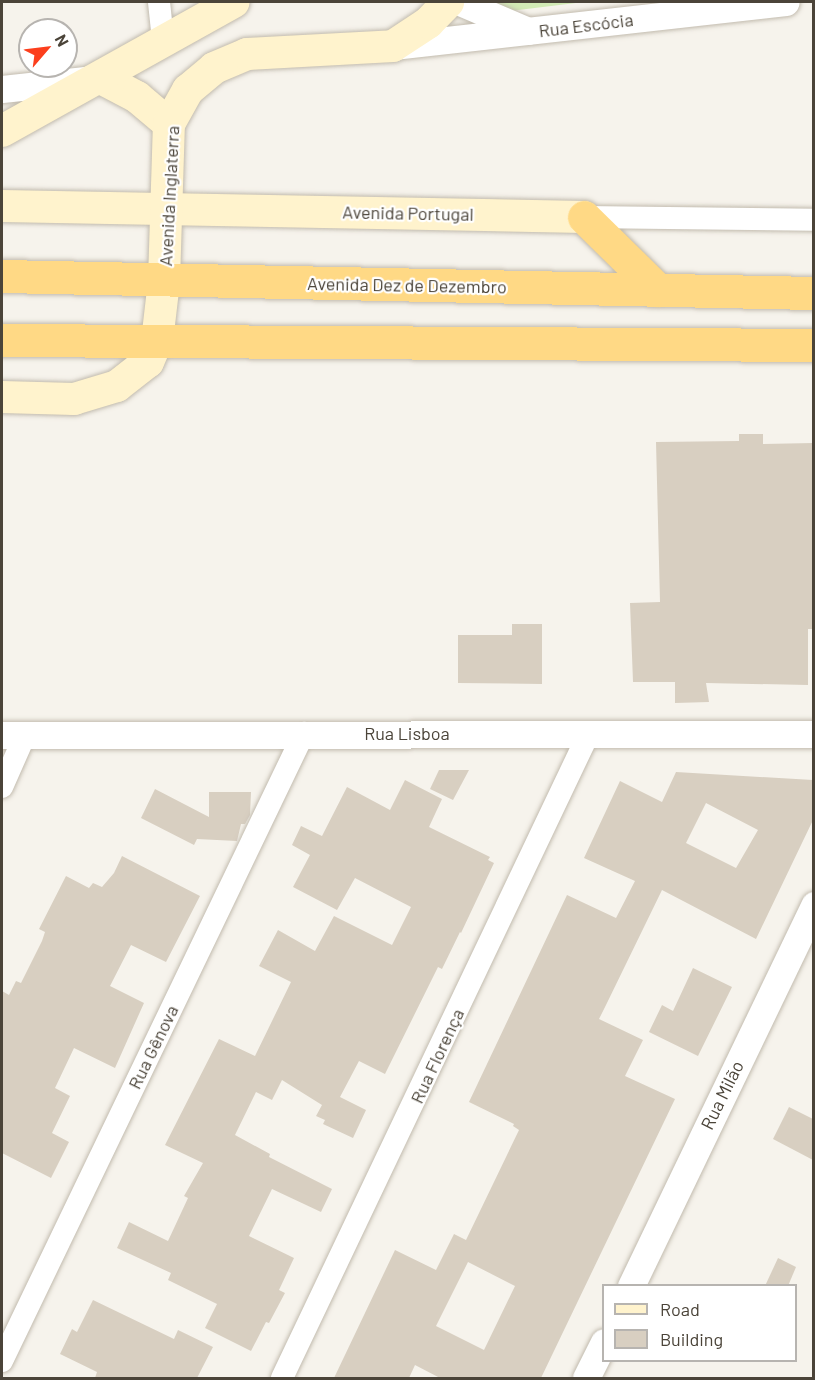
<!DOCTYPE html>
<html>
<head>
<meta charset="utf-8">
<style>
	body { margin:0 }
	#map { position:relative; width:815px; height:1380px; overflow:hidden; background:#f6f3ec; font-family:Barlow,sans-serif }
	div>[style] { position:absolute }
	.green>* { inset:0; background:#d2eab5 }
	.building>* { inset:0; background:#d8cfc1 }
	.roads { filter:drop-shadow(0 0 2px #c2bbae) drop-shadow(0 0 2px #c2bbae) }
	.minor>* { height:22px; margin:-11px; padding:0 11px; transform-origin:11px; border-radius:11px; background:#fff }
	.tertiary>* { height:27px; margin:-13.5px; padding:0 13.5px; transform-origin:13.5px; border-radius:13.5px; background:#fff }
	.secondary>* { height:32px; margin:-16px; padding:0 16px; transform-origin:16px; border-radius:16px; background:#fff3cd }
	.trunk>* { height:33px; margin:-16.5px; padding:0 16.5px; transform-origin:16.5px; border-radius:16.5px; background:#ffd985 }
	span { translate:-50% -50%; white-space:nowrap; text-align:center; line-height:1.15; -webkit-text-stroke:4.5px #fff; paint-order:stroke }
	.street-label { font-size:18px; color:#4b4439 }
	.frame { position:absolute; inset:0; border:3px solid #4b4439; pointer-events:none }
	.legend { position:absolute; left:602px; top:1284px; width:195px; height:78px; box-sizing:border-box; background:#fff; border:2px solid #b7b4b0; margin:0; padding:8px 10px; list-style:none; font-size:18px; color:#4b4439 }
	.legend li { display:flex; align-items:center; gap:12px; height:30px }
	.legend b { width:30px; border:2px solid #b7b4b0 }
	.north { position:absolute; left:18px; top:18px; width:60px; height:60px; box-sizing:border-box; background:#fff; border:2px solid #b7b4b0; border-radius:50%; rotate:62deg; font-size:16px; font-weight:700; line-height:24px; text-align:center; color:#4b4439 }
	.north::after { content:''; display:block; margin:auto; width:21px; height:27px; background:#fc3f1d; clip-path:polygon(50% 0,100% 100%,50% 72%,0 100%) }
</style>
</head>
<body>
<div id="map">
	<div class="green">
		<i style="clip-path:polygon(486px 2px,584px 2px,494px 13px)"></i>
	</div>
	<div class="building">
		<i style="clip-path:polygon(739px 434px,763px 434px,763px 444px,813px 443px,813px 629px,808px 629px,808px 685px,706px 683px,709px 702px,675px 703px,675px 682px,633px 682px,630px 603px,660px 602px,656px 442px,739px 441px)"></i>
		<i style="clip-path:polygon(512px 624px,542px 624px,542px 684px,458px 683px,458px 635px,512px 635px)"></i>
		<i style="clip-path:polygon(439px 770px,469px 770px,453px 800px,430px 789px)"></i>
		<i style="clip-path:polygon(evenodd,676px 772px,813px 780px,813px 820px,756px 939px,662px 890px,606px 1005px,599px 1019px,643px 1040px,625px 1076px,675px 1099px,541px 1378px,440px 1378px,415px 1365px,409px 1378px,334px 1378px,395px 1250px,436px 1270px,454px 1234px,466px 1240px,519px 1130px,513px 1126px,514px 1124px,469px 1102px,567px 895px,616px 918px,635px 881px,584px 858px,620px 781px,662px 802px,676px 772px,706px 803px,758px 830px,736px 868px,686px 843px,706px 803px,676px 772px,468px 1262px,515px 1286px,484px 1350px,436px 1326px,468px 1262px)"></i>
		<i style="clip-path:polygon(405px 780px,442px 799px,429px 827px,490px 857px,488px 860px,494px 863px,461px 933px,460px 932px,442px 969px,438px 967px,385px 1074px,359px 1061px,340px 1097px,366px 1110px,353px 1138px,323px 1124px,325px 1120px,316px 1116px,322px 1105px,282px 1080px,272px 1100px,256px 1092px,235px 1135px,270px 1154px,269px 1157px,332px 1189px,321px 1212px,272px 1189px,249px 1236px,294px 1258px,279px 1290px,285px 1293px,269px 1323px,266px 1322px,251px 1351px,205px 1328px,217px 1304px,168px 1280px,171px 1273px,117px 1248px,129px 1222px,168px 1241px,188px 1198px,184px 1196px,203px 1163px,165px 1145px,219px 1039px,255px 1056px,291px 982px,259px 966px,278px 930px,315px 951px,334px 916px,392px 945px,411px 907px,355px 878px,337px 910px,293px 887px,310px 855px,292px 845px,301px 826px,322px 836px,347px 787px,390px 810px)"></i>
		<i style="clip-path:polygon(155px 789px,209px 817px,209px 792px,251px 792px,250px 815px,245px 824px,241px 824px,237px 841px,197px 839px,194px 845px,141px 818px)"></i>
		<i style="clip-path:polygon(122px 856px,200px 896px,166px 962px,131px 945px,110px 986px,144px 1003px,115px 1068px,74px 1048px,55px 1088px,70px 1096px,52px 1133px,69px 1142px,51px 1178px,2px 1153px,2px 991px,9px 995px,16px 981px,21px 983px,42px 941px,45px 932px,39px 929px,66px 876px,89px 888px,93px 883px,102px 887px,114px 873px)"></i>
		<i style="clip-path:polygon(693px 968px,732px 987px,698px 1056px,649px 1032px,662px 1005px,673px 1011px)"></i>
		<i style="clip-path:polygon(789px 1107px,813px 1119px,813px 1160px,773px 1139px)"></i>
		<i style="clip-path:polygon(778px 1258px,796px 1267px,788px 1286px,765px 1286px)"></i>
		<i style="clip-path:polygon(93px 1300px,174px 1339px,178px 1330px,213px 1347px,197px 1378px,95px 1378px,97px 1372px,60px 1354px,72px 1329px,77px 1332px)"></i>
	</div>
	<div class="roads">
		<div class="minor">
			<i style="left:159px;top:2px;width:39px;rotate:84deg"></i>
			<i style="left:584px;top:217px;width:230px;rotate:0.7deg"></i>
			<i style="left:2px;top:787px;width:57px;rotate:-66.1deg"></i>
			<i style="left:2px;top:1361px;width:697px;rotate:-64.32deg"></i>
			<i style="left:282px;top:1378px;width:714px;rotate:-64.55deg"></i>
		</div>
		<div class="tertiary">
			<i style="left:460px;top:2px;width:74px;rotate:23.1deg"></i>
			<i style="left:393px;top:46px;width:395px;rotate:-6.4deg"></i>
			<i style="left:2px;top:89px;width:93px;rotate:-6.2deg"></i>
			<i style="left:2px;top:735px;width:812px;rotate:-0.07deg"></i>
			<i style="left:631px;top:1286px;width:423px;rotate:-64.3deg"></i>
			<i style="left:586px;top:1378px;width:40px;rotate:-63.4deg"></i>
		</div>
		<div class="secondary">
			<i style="left:101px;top:78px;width:41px;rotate:27.8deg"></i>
			<i style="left:137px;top:97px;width:42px;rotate:40.2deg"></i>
			<i style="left:2px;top:131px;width:265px;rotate:-29.1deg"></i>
			<i style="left:2px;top:206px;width:582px;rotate:1.08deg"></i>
			<i style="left:2px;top:397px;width:72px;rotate:1.6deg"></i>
			<i style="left:74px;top:399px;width:45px;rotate:-16.8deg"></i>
			<i style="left:117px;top:386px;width:39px;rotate:-38deg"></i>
			<i style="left:148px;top:362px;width:23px;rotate:-67deg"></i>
			<i style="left:157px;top:341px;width:60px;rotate:-83.3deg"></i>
			<i style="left:164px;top:281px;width:157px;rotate:-88.2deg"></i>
			<i style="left:169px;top:124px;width:39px;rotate:-61deg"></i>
			<i style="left:188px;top:90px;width:34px;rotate:-40deg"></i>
			<i style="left:214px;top:68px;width:36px;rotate:-23deg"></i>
			<i style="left:247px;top:54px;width:146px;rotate:-3.1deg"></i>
			<i style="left:393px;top:46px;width:42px;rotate:-33.3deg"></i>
			<i style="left:428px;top:23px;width:29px;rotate:-46deg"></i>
		</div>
		<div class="trunk">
			<i style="left:584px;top:217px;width:104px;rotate:44.6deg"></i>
			<i style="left:2px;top:276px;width:812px;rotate:1.2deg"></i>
			<i style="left:2px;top:340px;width:812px;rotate:0.35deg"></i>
		</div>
	</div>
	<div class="street-label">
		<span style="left:586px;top:25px;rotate:-7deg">Rua Escócia</span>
		<span style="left:169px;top:196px;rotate:-87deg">Avenida Inglaterra</span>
		<span style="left:408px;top:213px;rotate:1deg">Avenida Portugal</span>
		<span style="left:407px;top:285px;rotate:1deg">Avenida Dez de Dezembro</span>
		<span style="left:407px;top:733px">Rua Lisboa</span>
		<span style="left:153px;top:1047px;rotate:-64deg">Rua Gênova</span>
		<span style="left:437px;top:1056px;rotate:-65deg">Rua Florença</span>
		<span style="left:722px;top:1095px;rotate:-64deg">Rua Milão</span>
	</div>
	<div class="frame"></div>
	<ul class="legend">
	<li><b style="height:8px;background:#fff3cd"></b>Road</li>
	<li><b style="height:16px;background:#d8cfc1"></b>Building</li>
	</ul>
	<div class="north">N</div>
</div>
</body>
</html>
